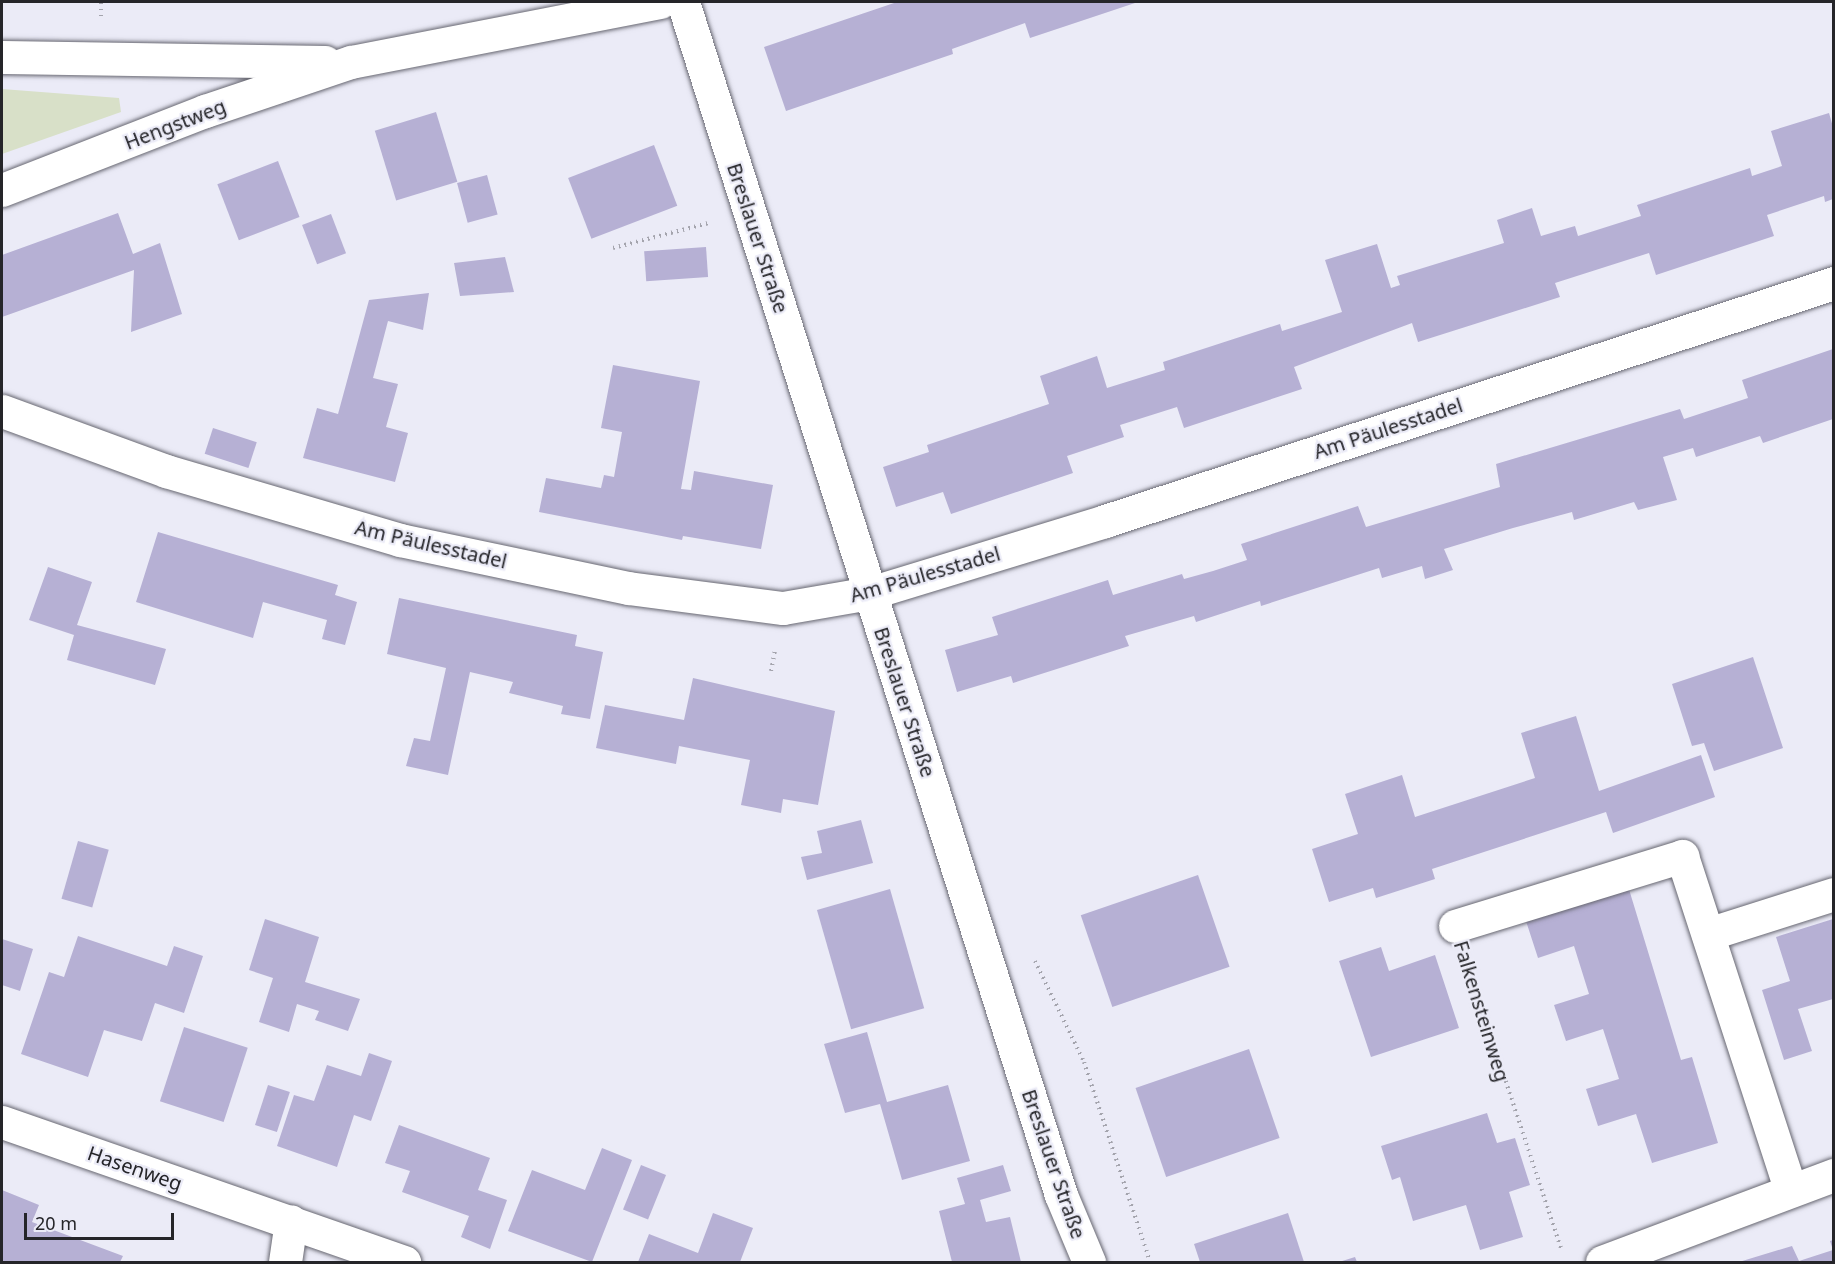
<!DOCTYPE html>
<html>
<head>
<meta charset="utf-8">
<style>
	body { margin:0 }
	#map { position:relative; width:1835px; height:1264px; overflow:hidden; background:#ebebf7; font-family:"Noto Sans",sans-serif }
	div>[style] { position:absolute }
	.green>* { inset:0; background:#d8e0c8 }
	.building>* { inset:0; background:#b6b0d4; transform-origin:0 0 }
	.path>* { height:4px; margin-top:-2px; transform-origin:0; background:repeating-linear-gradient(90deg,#a4a4ad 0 1.5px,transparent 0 6px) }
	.roads { filter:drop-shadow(0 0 2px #676771) drop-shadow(0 0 2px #676771) }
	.minor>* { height:33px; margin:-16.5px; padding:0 16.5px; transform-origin:16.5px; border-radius:16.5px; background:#fff }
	span { translate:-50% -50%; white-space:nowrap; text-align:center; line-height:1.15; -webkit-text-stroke:4.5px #ebebf7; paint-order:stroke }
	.street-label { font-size:20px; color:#252529 }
	.frame { position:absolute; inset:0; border:3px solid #252529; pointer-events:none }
	.scale { position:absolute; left:24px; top:1213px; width:150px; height:27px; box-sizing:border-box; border:3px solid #252529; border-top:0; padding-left:8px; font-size:18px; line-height:21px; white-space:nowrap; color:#252529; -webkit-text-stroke:4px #ebebf7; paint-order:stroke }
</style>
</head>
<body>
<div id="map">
	<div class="green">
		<i style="clip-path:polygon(2px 89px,119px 98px,121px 112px,2px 154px)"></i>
	</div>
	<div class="building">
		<i style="clip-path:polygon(897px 2px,1138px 2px,1030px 38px,1025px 23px,952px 49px,953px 54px,786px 111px,764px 47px)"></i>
		<i style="left:436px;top:112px;width:73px;height:64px;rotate:73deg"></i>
		<i style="clip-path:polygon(1829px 113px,1833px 127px,1833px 199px,1825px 202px,1824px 196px,1767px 215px,1774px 236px,1656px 275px,1649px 253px,1555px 283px,1560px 297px,1418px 342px,1412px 323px,1294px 367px,1302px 389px,1184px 428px,1177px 407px,1120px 425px,1124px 437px,1067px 456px,1073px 473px,951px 514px,943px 492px,896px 507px,883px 467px,929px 452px,927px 445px,1049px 404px,1040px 376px,1097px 356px,1107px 388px,1165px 370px,1163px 362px,1280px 324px,1282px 331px,1342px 312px,1325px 260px,1377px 244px,1391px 288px,1400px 285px,1397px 276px,1504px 243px,1497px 220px,1532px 208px,1541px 236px,1575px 226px,1578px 236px,1641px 216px,1637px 205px,1750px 168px,1752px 176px,1782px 166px,1771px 131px)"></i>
		<i style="left:654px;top:145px;width:65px;height:92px;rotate:69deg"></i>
		<i style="left:278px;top:161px;width:60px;height:65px;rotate:69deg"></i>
		<i style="left:487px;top:175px;width:41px;height:31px;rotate:75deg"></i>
		<i style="clip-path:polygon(118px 213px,133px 254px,160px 243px,182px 314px,131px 332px,134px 270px,2px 317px,2px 255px)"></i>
		<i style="left:331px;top:214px;width:42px;height:31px;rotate:69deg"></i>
		<i style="left:706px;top:247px;width:30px;height:62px;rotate:86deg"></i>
		<i style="clip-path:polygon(505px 257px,514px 292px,460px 296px,454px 263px)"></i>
		<i style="clip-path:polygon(429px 293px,423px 330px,388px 321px,373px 378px,398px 384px,386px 427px,408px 433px,395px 482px,303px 458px,317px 408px,338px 414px,369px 300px)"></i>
		<i style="clip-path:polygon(1833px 349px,1833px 419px,1763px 443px,1760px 436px,1696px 457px,1693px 448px,1663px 457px,1677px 500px,1638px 510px,1634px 502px,1574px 520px,1572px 512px,1513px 528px,1444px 549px,1453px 570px,1425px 579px,1422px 566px,1382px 578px,1379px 568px,1261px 606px,1260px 601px,1196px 622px,1194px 616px,1125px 636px,1129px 646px,1013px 683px,1011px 676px,957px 692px,945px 650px,998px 635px,992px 617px,1108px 580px,1113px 595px,1182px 574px,1184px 579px,1213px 571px,1247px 560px,1241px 544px,1358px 506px,1366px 527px,1500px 487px,1496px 464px,1680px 409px,1684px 419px,1748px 398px,1742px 380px)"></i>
		<i style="clip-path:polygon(613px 365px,700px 381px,681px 489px,691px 490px,694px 471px,773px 485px,761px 549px,683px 536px,682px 540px,539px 512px,546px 478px,601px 488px,604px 475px,614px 477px,622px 432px,601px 428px)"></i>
		<i style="left:213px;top:428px;width:46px;height:27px;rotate:18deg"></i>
		<i style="clip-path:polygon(158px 532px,338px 585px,335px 595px,357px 602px,345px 645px,322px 639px,327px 620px,263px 602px,253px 638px,136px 602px)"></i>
		<i style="clip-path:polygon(48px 567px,92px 582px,77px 625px,166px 649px,155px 685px,67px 660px,74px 635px,29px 620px)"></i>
		<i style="clip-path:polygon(399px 598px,577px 635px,575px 646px,603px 652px,590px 719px,561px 714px,563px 706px,509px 693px,513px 682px,470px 672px,448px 775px,406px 766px,414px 738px,430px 741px,446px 668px,387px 654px)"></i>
		<i style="clip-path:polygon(1753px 657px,1783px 748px,1714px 771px,1704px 743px,1692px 746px,1672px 684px)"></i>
		<i style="clip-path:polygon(693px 678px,835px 711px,818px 805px,783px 799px,781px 813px,741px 805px,750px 760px,679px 746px,676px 764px,596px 748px,605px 705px,684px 720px)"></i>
		<i style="clip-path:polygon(1576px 716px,1599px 791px,1701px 755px,1715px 797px,1613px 833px,1606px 812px,1432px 869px,1435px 879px,1376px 898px,1373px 888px,1329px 902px,1312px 849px,1358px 834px,1345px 794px,1402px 775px,1415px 817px,1535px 778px,1521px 733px)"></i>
		<i style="clip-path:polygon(861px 820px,873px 863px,807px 880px,801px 857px,822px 853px,817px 831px)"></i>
		<i style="left:78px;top:841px;width:32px;height:60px;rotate:16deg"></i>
		<i style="left:1198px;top:875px;width:97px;height:124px;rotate:71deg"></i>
		<i style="clip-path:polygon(1628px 886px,1681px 1060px,1692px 1057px,1718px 1143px,1652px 1163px,1636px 1114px,1598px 1126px,1586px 1089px,1619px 1079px,1603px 1029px,1566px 1041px,1554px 1005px,1589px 994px,1574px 946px,1538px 958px,1525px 918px)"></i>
		<i style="left:890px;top:889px;width:124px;height:76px;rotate:74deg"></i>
		<i style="clip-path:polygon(265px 919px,319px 937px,305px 982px,360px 999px,348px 1031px,315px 1020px,319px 1011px,297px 1004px,289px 1032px,259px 1022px,273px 978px,249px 970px)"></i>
		<i style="clip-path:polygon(1833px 919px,1833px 999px,1798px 1009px,1812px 1051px,1784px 1060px,1762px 990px,1790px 981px,1776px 937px)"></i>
		<i style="clip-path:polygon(78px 936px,167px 966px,174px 946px,203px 956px,184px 1013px,155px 1003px,142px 1041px,104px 1030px,88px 1077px,21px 1054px,49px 972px,64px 977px)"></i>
		<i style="clip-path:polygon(2px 939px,33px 949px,20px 991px,2px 985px)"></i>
		<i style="clip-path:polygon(1381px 947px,1389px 971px,1435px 955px,1459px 1028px,1371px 1057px,1339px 961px)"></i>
		<i style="left:184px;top:1027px;width:67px;height:78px;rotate:18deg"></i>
		<i style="clip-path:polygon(867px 1032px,887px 1102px,948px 1085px,970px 1161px,902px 1180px,880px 1104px,845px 1113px,824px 1044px)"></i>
		<i style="left:1249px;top:1049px;width:94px;height:120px;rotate:71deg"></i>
		<i style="clip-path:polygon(369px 1053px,392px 1061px,371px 1121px,354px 1115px,337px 1167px,277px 1146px,294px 1095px,314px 1101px,327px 1065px,361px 1076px)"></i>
		<i style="left:268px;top:1085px;width:23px;height:42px;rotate:18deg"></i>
		<i style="clip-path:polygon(1487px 1113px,1497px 1143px,1515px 1138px,1530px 1185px,1509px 1192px,1523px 1237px,1480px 1250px,1466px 1205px,1413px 1221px,1400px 1177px,1392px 1180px,1381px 1146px)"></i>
		<i style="clip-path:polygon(399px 1125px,490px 1158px,478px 1190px,507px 1200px,490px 1249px,461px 1237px,469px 1216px,402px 1192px,410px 1171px,385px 1163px)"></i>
		<i style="clip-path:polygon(602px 1148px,632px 1160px,592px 1262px,508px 1231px,532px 1170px,585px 1190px)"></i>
		<i style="left:641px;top:1165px;width:27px;height:48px;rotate:22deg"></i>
		<i style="clip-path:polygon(1003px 1165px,1011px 1191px,980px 1200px,986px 1222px,1010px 1217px,1021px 1262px,952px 1262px,939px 1211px,965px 1204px,957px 1178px)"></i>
		<i style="clip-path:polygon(2px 1190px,39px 1205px,32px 1222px,123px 1256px,120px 1262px,2px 1262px)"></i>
		<i style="clip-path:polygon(713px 1213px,753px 1228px,740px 1262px,638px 1262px,649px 1234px,698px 1253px)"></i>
		<i style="clip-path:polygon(1288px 1213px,1304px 1262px,1200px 1262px,1194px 1244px)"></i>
		<i style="clip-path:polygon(1833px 1240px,1833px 1262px,1739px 1262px,1792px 1246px,1799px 1261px,1833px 1250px,1830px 1241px)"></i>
		<i style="clip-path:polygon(1355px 1257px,1357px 1262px,1339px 1262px)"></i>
	</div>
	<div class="path">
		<i style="left:101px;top:16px;width:14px;rotate:-90deg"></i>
		<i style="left:613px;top:248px;width:99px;rotate:-14.6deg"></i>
		<i style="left:771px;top:671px;width:21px;rotate:-79deg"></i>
		<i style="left:1035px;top:961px;width:112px;rotate:64.1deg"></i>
		<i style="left:1084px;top:1062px;width:211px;rotate:71.7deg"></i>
		<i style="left:1468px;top:967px;width:296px;rotate:71.7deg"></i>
	</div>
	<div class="roads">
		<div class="minor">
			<i style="left:683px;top:2px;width:1251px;rotate:72.42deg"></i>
			<i style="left:1061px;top:1195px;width:73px;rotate:67.3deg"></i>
			<i style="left:2px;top:57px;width:323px;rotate:0.9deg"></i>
			<i style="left:2px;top:190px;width:218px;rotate:-21.3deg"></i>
			<i style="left:205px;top:111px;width:154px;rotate:-18.6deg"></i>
			<i style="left:351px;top:62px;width:315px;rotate:-11deg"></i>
			<i style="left:2px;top:411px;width:175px;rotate:20.1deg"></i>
			<i style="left:166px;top:471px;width:244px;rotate:16.4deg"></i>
			<i style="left:400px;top:540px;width:233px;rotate:11.9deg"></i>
			<i style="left:628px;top:588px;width:156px;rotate:7.4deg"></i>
			<i style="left:783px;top:608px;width:88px;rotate:-9.8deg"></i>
			<i style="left:870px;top:593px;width:246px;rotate:-17deg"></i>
			<i style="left:1105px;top:521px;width:767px;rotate:-18.08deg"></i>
			<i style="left:1455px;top:926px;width:238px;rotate:-17.1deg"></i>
			<i style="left:1682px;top:856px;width:350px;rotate:72deg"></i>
			<i style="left:1708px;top:934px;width:132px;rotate:-17.6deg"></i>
			<i style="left:2px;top:1122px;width:426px;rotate:19.2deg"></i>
			<i style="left:285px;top:1262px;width:41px;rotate:-81.7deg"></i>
			<i style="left:1602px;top:1262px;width:248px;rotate:-20.6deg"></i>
		</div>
	</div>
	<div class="street-label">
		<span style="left:175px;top:124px;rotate:-21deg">Hengstweg</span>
		<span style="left:758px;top:238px;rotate:72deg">Breslauer Straße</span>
		<span style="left:1388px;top:428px;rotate:-18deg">Am Päulesstadel</span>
		<span style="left:431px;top:544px;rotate:13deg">Am Päulesstadel</span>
		<span style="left:925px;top:574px;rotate:-16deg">Am Päulesstadel</span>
		<span style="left:905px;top:702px;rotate:72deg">Breslauer Straße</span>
		<span style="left:1482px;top:1011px;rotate:73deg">Falkensteinweg</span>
		<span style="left:1054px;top:1164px;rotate:71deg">Breslauer Straße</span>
		<span style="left:135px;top:1168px;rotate:19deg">Hasenweg</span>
	</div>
	<div class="frame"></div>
	<div class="scale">20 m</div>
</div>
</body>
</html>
